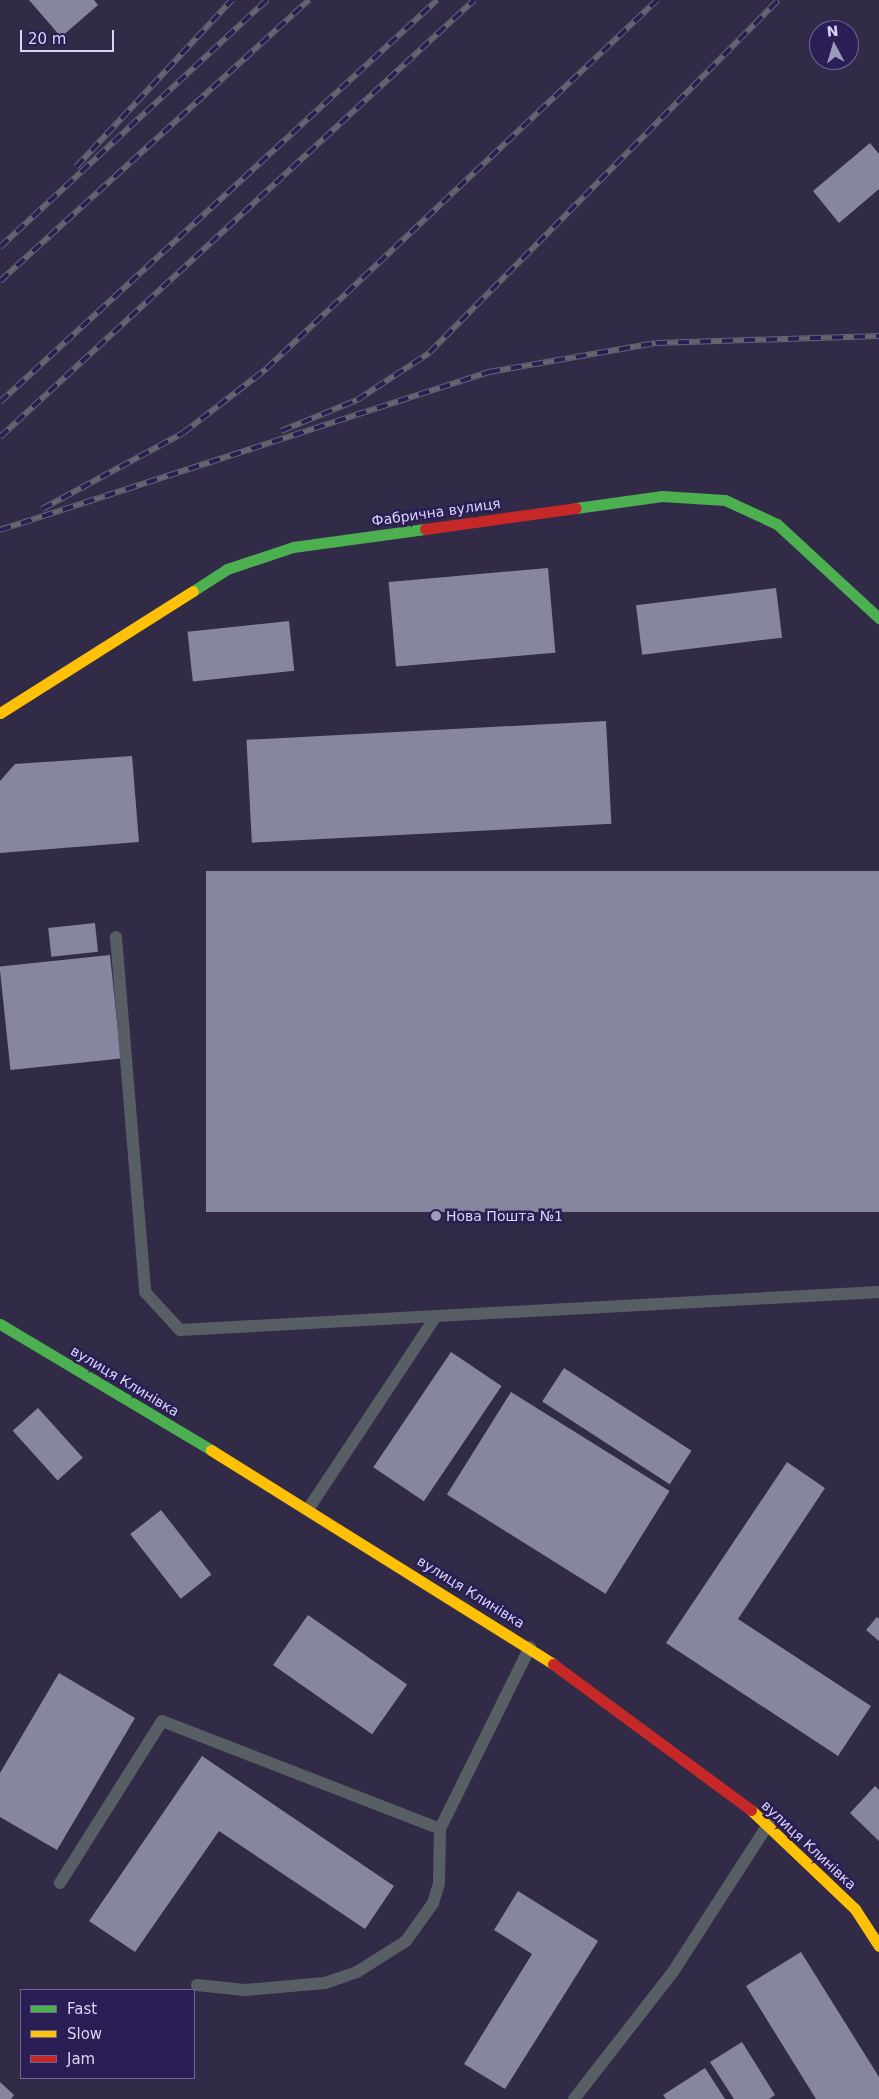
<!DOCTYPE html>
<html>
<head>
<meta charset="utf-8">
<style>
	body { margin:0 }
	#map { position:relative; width:879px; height:2099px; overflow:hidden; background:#312b48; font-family:"DejaVu Sans",sans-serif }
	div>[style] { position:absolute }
	.building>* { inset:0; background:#86869e; transform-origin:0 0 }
	.lane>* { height:12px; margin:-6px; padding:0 6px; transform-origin:6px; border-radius:6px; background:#585f64 }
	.fast>* { height:11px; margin:-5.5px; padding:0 5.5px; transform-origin:5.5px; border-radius:5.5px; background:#4caf50 }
	.slow>* { height:11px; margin:-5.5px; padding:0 5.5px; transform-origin:5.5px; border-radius:5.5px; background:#ffc107 }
	.jam>* { height:11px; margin:-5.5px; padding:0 5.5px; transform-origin:5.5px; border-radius:5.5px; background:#c62828 }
	.rail>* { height:5.5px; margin-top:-2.75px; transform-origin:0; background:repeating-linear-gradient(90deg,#2b1e55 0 11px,#636671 0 22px); box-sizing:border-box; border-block:1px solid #636671 }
	.dots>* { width:14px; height:14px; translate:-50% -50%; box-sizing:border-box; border:2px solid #2b1e55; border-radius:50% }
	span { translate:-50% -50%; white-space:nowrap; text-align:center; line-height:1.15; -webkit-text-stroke:5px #2b1e55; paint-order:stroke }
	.street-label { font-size:14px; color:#d9d5f8 }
	.poi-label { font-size:14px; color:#d9d5f8 }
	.left { translate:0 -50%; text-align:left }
	.legend { position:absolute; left:20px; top:1989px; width:175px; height:90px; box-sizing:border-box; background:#2b1e55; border:1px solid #716796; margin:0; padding:6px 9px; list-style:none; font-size:15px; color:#d9d5f8 }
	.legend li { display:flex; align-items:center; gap:10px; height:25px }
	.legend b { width:25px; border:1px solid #716796 }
	.north { position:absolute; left:809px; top:20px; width:50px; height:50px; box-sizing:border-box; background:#2b1e55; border:1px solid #716796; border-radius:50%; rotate:354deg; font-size:14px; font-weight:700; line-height:20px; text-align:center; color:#d9d5f8 }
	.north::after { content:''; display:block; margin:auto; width:18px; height:22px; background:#9e9aba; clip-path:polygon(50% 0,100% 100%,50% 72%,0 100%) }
	.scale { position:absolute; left:20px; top:30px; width:94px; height:22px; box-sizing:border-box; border:2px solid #d9d5f8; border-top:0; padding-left:6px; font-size:15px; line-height:18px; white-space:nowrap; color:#d9d5f8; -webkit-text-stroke:4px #2b1e55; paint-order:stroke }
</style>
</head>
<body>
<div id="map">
	<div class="building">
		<i style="clip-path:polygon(29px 0,94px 0,98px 5px,61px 37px)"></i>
		<i style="clip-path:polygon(870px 143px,879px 154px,879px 189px,839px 223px,813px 191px)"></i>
		<i style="left:548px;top:568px;width:85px;height:160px;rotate:85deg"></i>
		<i style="left:776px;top:588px;width:50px;height:141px;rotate:83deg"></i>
		<i style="left:289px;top:621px;width:50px;height:102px;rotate:84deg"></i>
		<i style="left:606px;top:721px;width:103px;height:360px;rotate:87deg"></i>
		<i style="clip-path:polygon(132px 756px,139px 842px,0 853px,0 781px,15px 764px)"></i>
		<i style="left:879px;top:871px;width:341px;height:673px;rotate:90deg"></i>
		<i style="left:95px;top:923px;width:29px;height:47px;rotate:84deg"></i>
		<i style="left:110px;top:955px;width:104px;height:111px;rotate:84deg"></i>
		<i style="left:451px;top:1352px;width:61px;height:139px;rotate:34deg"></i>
		<i style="left:564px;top:1368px;width:152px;height:40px;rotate:33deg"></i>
		<i style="left:511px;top:1392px;width:187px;height:121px;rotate:32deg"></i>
		<i style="left:38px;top:1408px;width:67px;height:34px;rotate:48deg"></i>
		<i style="clip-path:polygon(787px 1462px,825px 1488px,738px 1619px,871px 1706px,838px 1756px,666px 1643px)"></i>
		<i style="left:161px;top:1510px;width:82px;height:39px;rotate:52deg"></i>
		<i style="left:308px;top:1615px;width:121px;height:61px;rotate:35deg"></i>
		<i style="clip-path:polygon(877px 1617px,879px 1619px,879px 1641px,866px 1630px)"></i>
		<i style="clip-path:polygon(59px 1673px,135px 1718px,57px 1850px,0 1817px,0 1773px)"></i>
		<i style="clip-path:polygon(202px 1756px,394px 1886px,365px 1929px,219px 1831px,135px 1952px,89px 1921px)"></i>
		<i style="clip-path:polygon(875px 1786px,879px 1790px,879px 1841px,850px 1813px)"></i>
		<i style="clip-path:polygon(518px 1891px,598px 1941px,505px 2089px,464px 2064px,532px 1954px,494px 1930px)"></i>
		<i style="clip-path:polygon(801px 1952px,879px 2077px,879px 2099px,816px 2099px,746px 1986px)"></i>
		<i style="clip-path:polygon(742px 2042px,775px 2095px,769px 2099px,734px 2099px,710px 2062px)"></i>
		<i style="clip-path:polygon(705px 2068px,725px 2099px,666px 2099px,663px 2095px)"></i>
		<i style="clip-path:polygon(0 2082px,14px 2095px,11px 2099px,0 2099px)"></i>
	</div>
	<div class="lane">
		<i style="left:116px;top:937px;width:356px;rotate:85.3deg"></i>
		<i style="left:145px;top:1292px;width:52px;rotate:47.4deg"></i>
		<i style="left:180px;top:1330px;width:700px;rotate:-3.11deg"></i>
		<i style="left:309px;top:1508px;width:227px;rotate:-56.5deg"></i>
		<i style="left:60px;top:1883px;width:191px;rotate:-57.8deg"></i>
		<i style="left:162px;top:1721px;width:298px;rotate:21.2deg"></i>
		<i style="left:197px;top:1985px;width:48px;rotate:5.9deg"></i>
		<i style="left:245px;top:1990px;width:80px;rotate:-5deg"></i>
		<i style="left:325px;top:1983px;width:34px;rotate:-19deg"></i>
		<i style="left:357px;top:1972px;width:58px;rotate:-32.3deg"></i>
		<i style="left:406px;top:1941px;width:47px;rotate:-54.6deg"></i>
		<i style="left:433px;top:1903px;width:21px;rotate:-73deg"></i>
		<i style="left:439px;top:1883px;width:54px;rotate:-88.9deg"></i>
		<i style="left:440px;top:1829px;width:203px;rotate:-63.7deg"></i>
		<i style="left:574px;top:2099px;width:161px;rotate:-52.1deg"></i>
		<i style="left:673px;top:1972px;width:177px;rotate:-57.2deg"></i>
	</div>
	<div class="fast">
		<i style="left:576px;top:508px;width:87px;rotate:-7.9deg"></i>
		<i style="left:662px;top:496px;width:63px;rotate:3.6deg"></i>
		<i style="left:725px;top:500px;width:57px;rotate:24.8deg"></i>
		<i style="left:777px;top:524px;width:139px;rotate:42.7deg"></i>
		<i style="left:193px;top:591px;width:40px;rotate:-32.9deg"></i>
		<i style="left:227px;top:569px;width:70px;rotate:-18.4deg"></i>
		<i style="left:293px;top:547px;width:133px;rotate:-7.8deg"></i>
		<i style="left:0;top:1324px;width:246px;rotate:30.8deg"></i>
	</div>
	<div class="slow">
		<i style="left:0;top:713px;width:228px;rotate:-32.3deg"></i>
		<i style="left:211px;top:1450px;width:403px;rotate:32deg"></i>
		<i style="left:751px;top:1810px;width:144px;rotate:43.6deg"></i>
		<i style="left:855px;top:1909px;width:44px;rotate:57deg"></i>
	</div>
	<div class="jam">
		<i style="left:425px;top:529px;width:152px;rotate:-7.9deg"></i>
		<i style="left:553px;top:1664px;width:246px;rotate:36.4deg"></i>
	</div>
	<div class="rail">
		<i style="left:76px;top:167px;width:229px;rotate:-47deg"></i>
		<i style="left:0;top:247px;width:364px;rotate:-42.8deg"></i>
		<i style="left:0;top:281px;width:418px;rotate:-42.3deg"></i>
		<i style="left:0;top:402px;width:594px;rotate:-42.61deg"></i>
		<i style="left:281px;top:431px;width:82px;rotate:-22.2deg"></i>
		<i style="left:357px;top:400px;width:86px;rotate:-33.1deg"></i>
		<i style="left:429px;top:353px;width:496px;rotate:-45.3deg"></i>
		<i style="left:0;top:437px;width:645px;rotate:-42.67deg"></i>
		<i style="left:42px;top:509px;width:160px;rotate:-28.3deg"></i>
		<i style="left:183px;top:433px;width:105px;rotate:-37.6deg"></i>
		<i style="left:266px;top:369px;width:538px;rotate:-43.34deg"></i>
		<i style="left:0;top:530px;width:514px;rotate:-17.91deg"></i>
		<i style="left:489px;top:372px;width:169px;rotate:-9.9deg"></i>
		<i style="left:656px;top:343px;width:223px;rotate:-1.8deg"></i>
	</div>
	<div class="dots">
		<i style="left:436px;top:1216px;background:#9e9aba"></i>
	</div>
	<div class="street-label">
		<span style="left:436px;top:512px;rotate:-8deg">Фабрична вулиця</span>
		<span style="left:125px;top:1381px;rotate:31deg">вулиця Клинівка</span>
		<span style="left:471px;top:1592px;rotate:32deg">вулиця Клинівка</span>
		<span style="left:809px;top:1845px;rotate:43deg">вулиця Клинівка</span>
	</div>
	<div class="poi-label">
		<span class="left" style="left:446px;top:1216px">Нова Пошта №1</span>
	</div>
	<ul class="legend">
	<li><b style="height:6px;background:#4caf50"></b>Fast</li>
	<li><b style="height:6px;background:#ffc107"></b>Slow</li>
	<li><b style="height:6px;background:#c62828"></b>Jam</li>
	</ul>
	<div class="north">N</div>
	<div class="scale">20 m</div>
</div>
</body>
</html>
